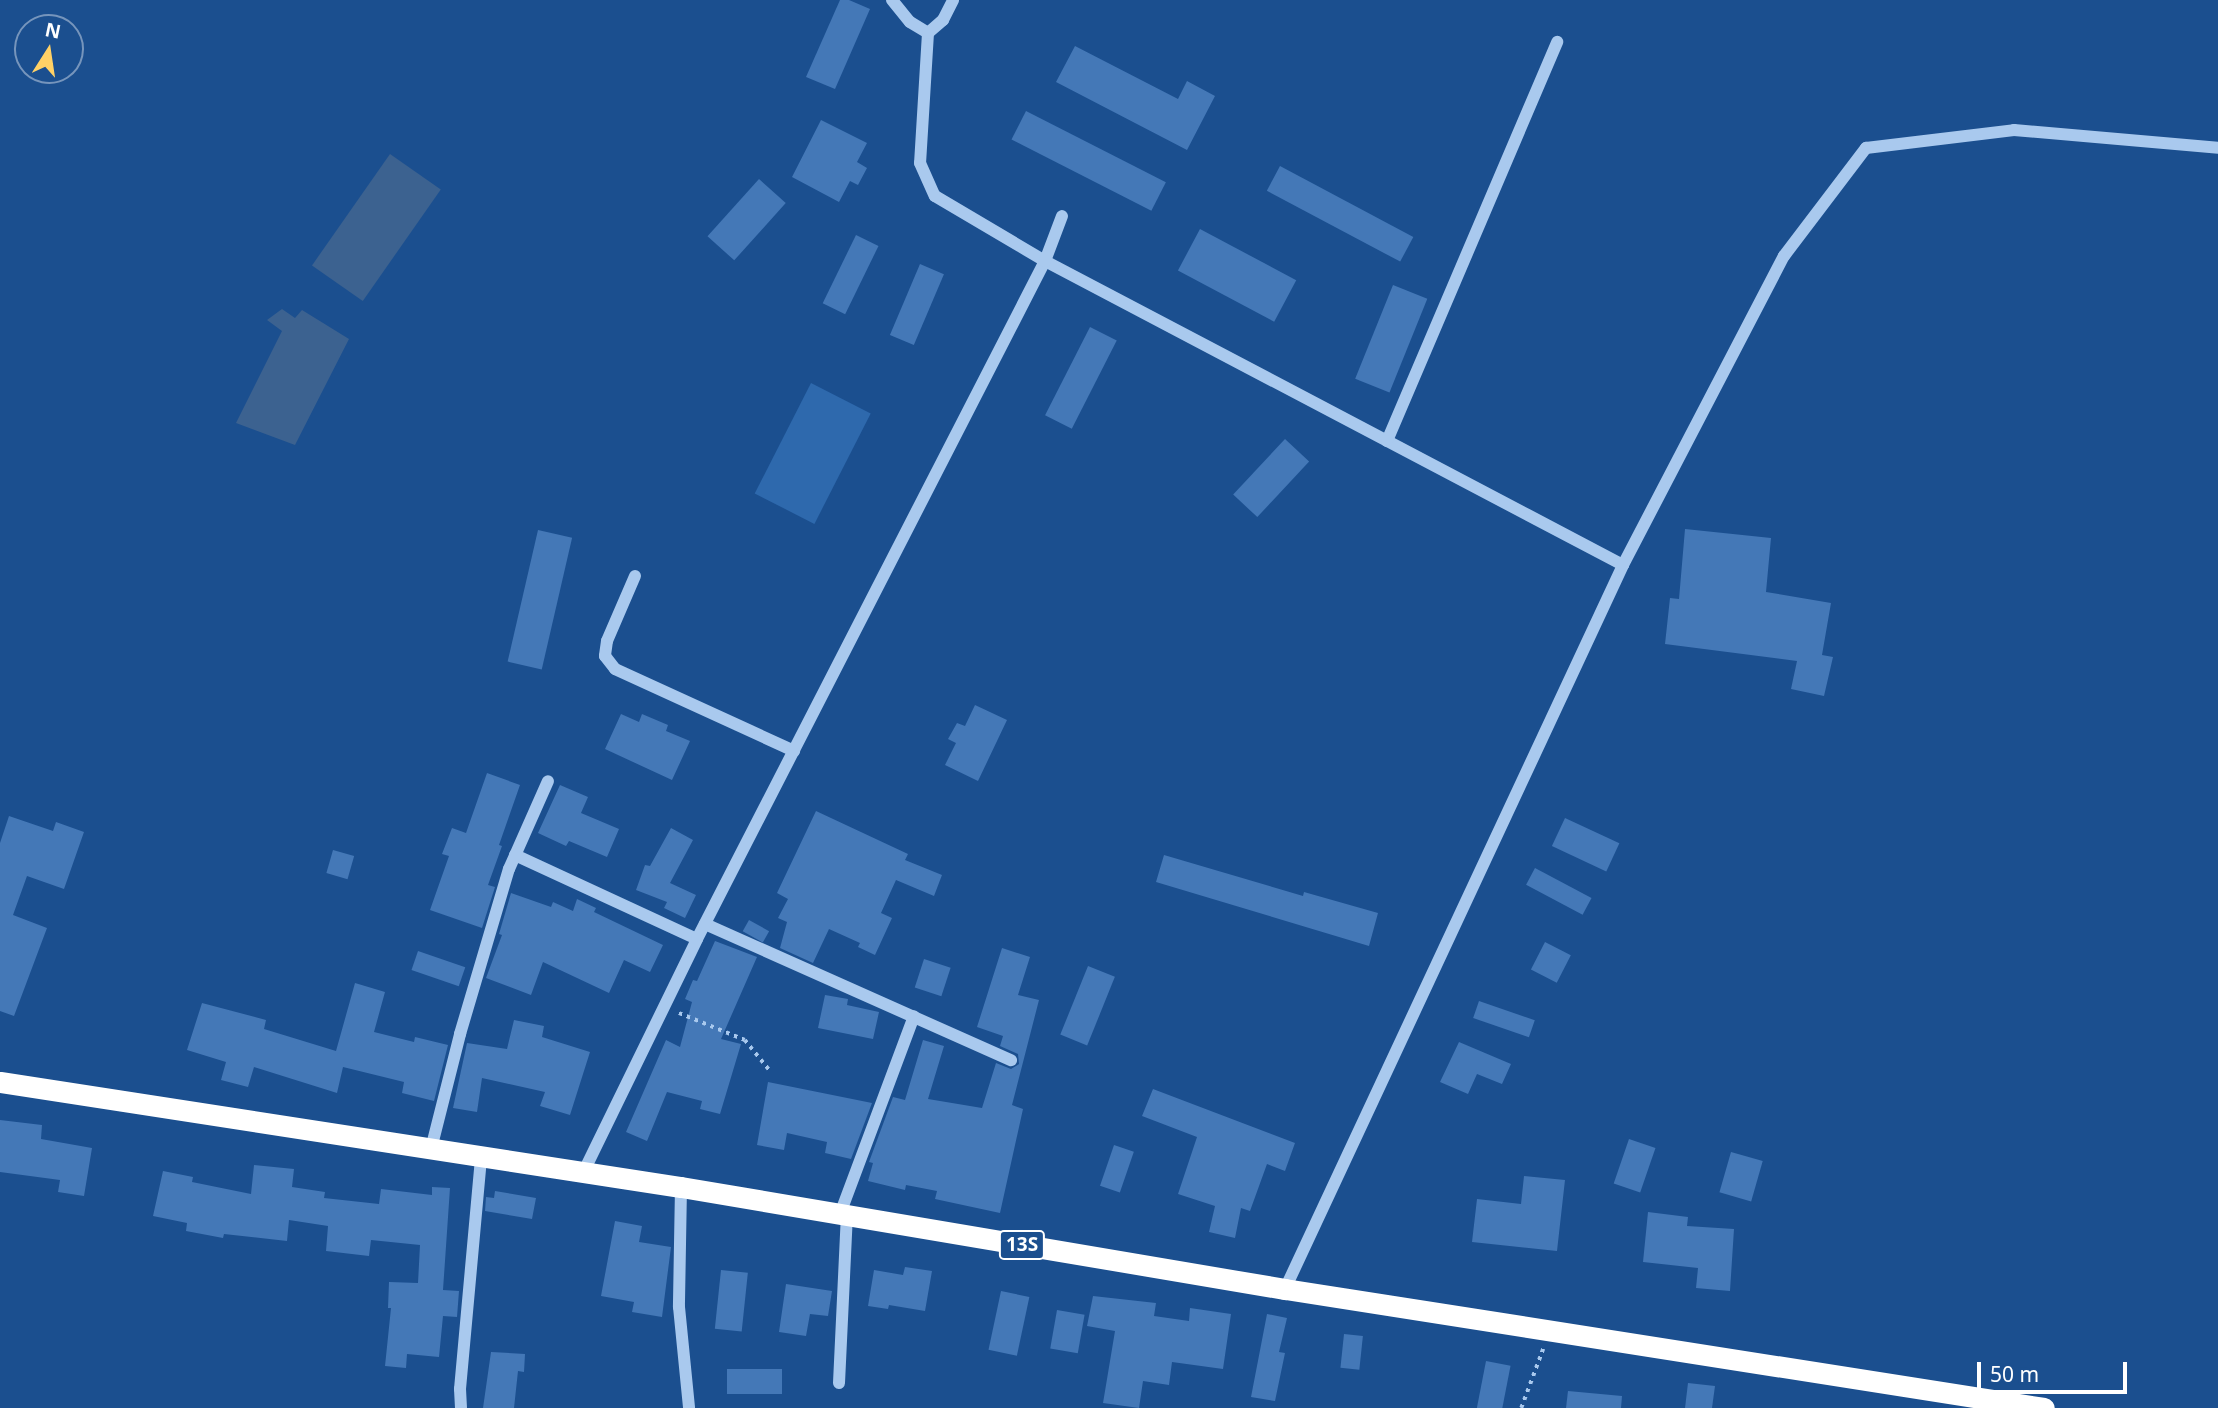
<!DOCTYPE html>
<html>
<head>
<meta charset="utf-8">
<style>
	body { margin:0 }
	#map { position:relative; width:2218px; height:1408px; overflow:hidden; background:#1b4f8f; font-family:"Noto Sans",sans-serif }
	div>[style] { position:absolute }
	.green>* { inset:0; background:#2e69ad; transform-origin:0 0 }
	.water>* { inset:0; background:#3c6290; transform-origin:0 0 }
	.building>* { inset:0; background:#4478b7; transform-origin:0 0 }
	.path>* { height:3.5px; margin-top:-1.75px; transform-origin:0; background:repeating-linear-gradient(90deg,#a9c9ee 0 3.5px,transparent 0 8.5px) }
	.minor>* { height:12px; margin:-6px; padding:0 6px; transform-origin:6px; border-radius:6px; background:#a9c9ee }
	.highway>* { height:21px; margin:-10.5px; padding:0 10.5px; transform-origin:10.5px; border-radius:10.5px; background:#fff }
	span { translate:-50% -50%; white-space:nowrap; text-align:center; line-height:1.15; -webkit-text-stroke:6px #1b4f8f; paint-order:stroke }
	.shield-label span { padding:2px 5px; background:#1b4f8f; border:2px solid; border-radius:5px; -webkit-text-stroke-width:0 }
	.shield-label { font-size:19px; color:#fff; font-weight:700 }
	.north { position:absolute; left:14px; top:14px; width:70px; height:70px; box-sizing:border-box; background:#1b4f8f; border:2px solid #7695bc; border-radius:50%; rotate:12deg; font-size:19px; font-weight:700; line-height:28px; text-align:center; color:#fff }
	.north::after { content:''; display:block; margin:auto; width:24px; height:32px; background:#ffd166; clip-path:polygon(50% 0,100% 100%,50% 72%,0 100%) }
	.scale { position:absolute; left:1977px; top:1362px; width:150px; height:32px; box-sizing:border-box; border:4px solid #fff; border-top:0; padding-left:9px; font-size:21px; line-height:24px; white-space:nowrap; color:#fff; -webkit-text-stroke:5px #1b4f8f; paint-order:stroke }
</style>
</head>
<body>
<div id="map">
	<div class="green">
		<i style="left:811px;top:383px;width:67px;height:124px;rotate:27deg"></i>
	</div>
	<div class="water">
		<i style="left:390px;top:154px;width:62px;height:136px;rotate:35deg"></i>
		<i style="clip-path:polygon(282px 309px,295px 318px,302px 310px,349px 339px,295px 445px,236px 423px,282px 331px,267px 320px)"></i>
	</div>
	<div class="building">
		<i style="clip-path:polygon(840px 0,849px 0,870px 9px,835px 89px,806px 77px)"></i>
		<i style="clip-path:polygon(1075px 46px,1178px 99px,1187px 81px,1215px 96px,1187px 150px,1056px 82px)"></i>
		<i style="left:1026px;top:111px;width:157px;height:32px;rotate:27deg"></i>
		<i style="clip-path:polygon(821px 120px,867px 143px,857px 162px,867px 168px,858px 185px,850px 181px,839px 202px,792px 177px)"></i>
		<i style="left:1280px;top:166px;width:151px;height:28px;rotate:28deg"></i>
		<i style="left:759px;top:179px;width:36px;height:77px;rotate:42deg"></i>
		<i style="left:1200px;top:229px;width:109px;height:47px;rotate:28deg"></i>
		<i style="left:856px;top:235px;width:25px;height:76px;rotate:26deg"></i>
		<i style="left:920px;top:264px;width:26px;height:77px;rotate:23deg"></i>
		<i style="left:1393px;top:285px;width:37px;height:101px;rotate:22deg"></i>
		<i style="left:1090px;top:327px;width:30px;height:99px;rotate:27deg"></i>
		<i style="left:1285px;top:439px;width:33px;height:76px;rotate:43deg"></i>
		<i style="clip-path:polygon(1685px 529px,1771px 538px,1766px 592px,1831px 603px,1822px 655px,1833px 657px,1824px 696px,1791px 689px,1797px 661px,1665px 644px,1670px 598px,1679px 599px)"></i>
		<i style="left:538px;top:530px;width:35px;height:135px;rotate:13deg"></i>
		<i style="clip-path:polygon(975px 705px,1007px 720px,978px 781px,945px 765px,956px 743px,948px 739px,957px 723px,965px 726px)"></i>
		<i style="clip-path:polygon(621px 714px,639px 722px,642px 714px,668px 725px,666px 731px,690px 741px,672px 780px,605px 749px)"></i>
		<i style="clip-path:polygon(487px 773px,520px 785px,499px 845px,502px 846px,488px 885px,495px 887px,482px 928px,430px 910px,449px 856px,442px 854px,452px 828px,466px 833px)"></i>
		<i style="clip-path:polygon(560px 785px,588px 797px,581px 813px,619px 829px,607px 857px,569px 841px,566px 846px,538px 833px)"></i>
		<i style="clip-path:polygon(816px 811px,908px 854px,905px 860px,942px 875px,934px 896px,896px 880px,881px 913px,892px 918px,875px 955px,858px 947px,860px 943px,829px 929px,813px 963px,780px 948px,787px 922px,778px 918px,788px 899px,777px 893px)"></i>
		<i style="clip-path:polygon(9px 816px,53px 831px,56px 822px,84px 832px,64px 889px,27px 876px,13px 915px,47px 928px,14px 1016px,0 1011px,0 843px)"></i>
		<i style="left:1565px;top:818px;width:60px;height:31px;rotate:25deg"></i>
		<i style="clip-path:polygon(671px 828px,693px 840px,670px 883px,696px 895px,685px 918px,664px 908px,667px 902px,636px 890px,645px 865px,650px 866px)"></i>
		<i style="left:333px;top:850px;width:22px;height:24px;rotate:16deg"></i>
		<i style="clip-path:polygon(1164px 855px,1303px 896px,1304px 892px,1378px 913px,1369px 946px,1156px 882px)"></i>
		<i style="left:1535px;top:868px;width:64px;height:19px;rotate:28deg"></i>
		<i style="clip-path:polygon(511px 893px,551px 907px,553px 902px,573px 911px,577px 899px,596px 908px,594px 912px,663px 945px,650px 972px,624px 960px,609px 993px,543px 962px,531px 995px,486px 978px,502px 935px,499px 934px)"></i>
		<i style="left:749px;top:920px;width:23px;height:13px;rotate:29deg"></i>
		<i style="clip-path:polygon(715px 941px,757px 957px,721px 1039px,741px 1044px,720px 1114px,700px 1109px,702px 1101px,667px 1092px,647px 1141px,626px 1132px,666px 1040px,680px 1047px,692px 1002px,685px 999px,693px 980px,697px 981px)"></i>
		<i style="left:1545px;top:942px;width:29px;height:31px;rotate:27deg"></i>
		<i style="clip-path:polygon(1002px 948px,1030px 957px,1018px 995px,1039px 1000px,1012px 1105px,1023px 1109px,1000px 1213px,935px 1199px,937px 1191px,906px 1185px,905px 1190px,868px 1181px,873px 1163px,869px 1162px,893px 1097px,905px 1100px,923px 1040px,944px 1046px,928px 1099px,982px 1108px,996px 1063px,1011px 1069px,1019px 1064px,1018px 1054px,1000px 1046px,1003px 1036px,977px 1027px)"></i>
		<i style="left:418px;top:951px;width:50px;height:20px;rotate:19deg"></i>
		<i style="left:924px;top:959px;width:28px;height:30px;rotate:18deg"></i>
		<i style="left:1088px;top:966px;width:29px;height:74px;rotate:22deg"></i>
		<i style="clip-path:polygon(355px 983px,385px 992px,374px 1032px,414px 1042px,415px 1037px,448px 1045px,434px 1101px,402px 1093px,404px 1082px,343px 1067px,337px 1093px,254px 1067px,248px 1087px,221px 1080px,226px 1062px,187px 1050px,202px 1003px,266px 1020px,264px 1029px,336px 1051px)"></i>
		<i style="clip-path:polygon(825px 995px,848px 999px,847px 1005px,879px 1012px,873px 1039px,818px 1028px)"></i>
		<i style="left:1479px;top:1001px;width:59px;height:18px;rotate:19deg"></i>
		<i style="clip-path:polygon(514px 1020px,544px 1026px,542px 1037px,590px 1052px,570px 1115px,540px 1106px,545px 1092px,482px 1078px,477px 1112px,453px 1108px,467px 1043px,507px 1049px)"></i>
		<i style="clip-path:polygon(1459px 1042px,1511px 1064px,1502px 1084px,1477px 1074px,1468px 1094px,1440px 1082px)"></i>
		<i style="clip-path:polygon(768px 1082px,872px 1103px,851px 1159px,825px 1153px,827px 1142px,787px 1133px,784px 1150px,757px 1145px)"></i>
		<i style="clip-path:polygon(1153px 1089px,1295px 1143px,1285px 1171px,1267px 1164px,1250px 1211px,1241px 1208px,1235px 1238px,1209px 1232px,1215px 1206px,1178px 1194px,1197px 1137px,1142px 1116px)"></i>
		<i style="clip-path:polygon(0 1120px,42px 1125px,41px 1139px,92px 1148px,84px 1196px,58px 1192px,60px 1180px,0 1172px)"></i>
		<i style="left:1629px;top:1139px;width:28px;height:47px;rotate:19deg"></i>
		<i style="left:1114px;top:1145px;width:21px;height:43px;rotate:19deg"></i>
		<i style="left:1731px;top:1152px;width:33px;height:42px;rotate:16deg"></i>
		<i style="clip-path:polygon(254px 1165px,294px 1169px,292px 1187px,325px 1192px,324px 1198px,379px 1204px,381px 1189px,432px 1195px,432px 1187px,450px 1188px,443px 1290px,459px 1291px,457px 1317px,443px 1316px,439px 1357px,407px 1354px,406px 1368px,385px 1366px,391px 1308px,388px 1308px,389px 1282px,418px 1283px,420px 1245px,371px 1240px,369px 1256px,326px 1251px,328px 1226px,289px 1220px,287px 1241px,224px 1234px,223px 1238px,186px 1231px,187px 1223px,153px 1216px,163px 1171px,193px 1177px,192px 1182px,251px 1194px)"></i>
		<i style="clip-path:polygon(1524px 1176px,1565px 1180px,1557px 1251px,1472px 1242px,1477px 1199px,1521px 1204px)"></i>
		<i style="clip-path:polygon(495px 1191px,536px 1198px,532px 1219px,485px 1211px,486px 1197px,494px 1198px)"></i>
		<i style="clip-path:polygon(1648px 1212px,1688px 1217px,1687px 1226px,1734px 1229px,1730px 1291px,1696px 1288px,1698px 1268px,1643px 1262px)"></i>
		<i style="clip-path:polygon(615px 1221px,642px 1226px,639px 1242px,671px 1247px,662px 1317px,632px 1312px,634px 1302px,601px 1296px)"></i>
		<i style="clip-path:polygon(905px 1267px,932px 1271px,925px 1311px,889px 1305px,888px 1309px,868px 1306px,874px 1270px,903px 1275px)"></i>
		<i style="left:721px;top:1270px;width:27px;height:59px;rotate:6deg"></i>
		<i style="clip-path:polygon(786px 1284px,832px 1291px,828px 1316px,810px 1314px,806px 1336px,779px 1332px)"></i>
		<i style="left:1001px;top:1291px;width:29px;height:60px;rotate:12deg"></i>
		<i style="clip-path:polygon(1093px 1296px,1156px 1303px,1154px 1316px,1189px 1321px,1190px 1308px,1231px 1314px,1223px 1369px,1172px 1362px,1169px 1385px,1143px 1381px,1139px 1408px,1103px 1403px,1115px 1331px,1087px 1326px)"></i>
		<i style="left:1057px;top:1310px;width:28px;height:39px;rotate:10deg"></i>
		<i style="clip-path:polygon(1267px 1314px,1287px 1318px,1279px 1352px,1285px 1353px,1275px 1401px,1251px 1397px)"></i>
		<i style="left:1344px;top:1334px;width:19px;height:34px;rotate:6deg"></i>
		<i style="clip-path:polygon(491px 1352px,525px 1354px,524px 1372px,518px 1371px,514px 1408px,483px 1408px)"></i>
		<i style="left:1486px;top:1361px;width:25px;height:48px;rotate:11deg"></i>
		<i style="left:782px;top:1369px;width:25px;height:55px;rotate:90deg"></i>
		<i style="clip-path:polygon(1688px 1383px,1715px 1386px,1712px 1408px,1685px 1408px)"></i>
		<i style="clip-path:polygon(1568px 1391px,1622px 1396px,1621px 1408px,1566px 1408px)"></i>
	</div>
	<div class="path">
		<i style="left:679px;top:1013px;width:71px;rotate:22.2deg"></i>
		<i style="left:745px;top:1040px;width:40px;rotate:51deg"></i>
		<i style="left:1521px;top:1408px;width:63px;rotate:-69.6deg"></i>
	</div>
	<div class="minor">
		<i style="left:892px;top:0;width:28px;rotate:51deg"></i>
		<i style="left:910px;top:22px;width:21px;rotate:31deg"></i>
		<i style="left:928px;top:33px;width:130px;rotate:93.5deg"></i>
		<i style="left:920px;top:163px;width:36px;rotate:66deg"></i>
		<i style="left:935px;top:196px;width:128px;rotate:30.6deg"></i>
		<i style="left:1045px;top:261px;width:653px;rotate:27.74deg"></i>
		<i style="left:928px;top:33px;width:20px;rotate:-41deg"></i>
		<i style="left:943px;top:20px;width:22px;rotate:-63deg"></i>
		<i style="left:1387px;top:441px;width:434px;rotate:-66.9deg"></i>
		<i style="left:635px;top:576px;width:71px;rotate:113.3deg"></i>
		<i style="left:607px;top:641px;width:15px;rotate:98deg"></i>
		<i style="left:605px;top:656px;width:16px;rotate:52deg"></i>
		<i style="left:615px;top:669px;width:197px;rotate:24.6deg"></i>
		<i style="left:515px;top:855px;width:200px;rotate:24.8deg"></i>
		<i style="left:705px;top:924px;width:335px;rotate:24deg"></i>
		<i style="left:431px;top:1149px;width:119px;rotate:-75.8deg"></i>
		<i style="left:460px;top:1034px;width:172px;rotate:-73.5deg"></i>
		<i style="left:509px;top:869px;width:96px;rotate:-66.1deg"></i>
		<i style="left:583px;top:1173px;width:260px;rotate:-64deg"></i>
		<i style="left:697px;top:939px;width:762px;rotate:-62.83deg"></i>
		<i style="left:1045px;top:261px;width:48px;rotate:-69.3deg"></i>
		<i style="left:681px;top:1187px;width:120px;rotate:91deg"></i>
		<i style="left:679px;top:1307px;width:101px;rotate:84.3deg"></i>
		<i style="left:840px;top:1214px;width:211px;rotate:-69.5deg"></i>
		<i style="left:1285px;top:1289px;width:799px;rotate:-64.97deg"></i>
		<i style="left:1623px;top:565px;width:348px;rotate:-62.5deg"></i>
		<i style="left:1784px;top:256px;width:136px;rotate:-52.8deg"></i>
		<i style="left:1866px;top:148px;width:149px;rotate:-6.9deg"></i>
		<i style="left:2014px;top:130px;width:205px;rotate:5deg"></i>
		<i style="left:839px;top:1383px;width:168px;rotate:-87.3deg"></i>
		<i style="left:461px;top:1408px;width:19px;rotate:-93deg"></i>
		<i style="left:460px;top:1389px;width:233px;rotate:-84.8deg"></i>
	</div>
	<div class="highway">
		<i style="left:0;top:1082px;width:689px;rotate:8.77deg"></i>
		<i style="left:681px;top:1187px;width:613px;rotate:9.59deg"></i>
		<i style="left:1285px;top:1289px;width:768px;rotate:8.91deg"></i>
	</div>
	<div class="shield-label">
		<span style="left:1022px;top:1245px">13S</span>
	</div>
	<div class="north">N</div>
	<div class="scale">50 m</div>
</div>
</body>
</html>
